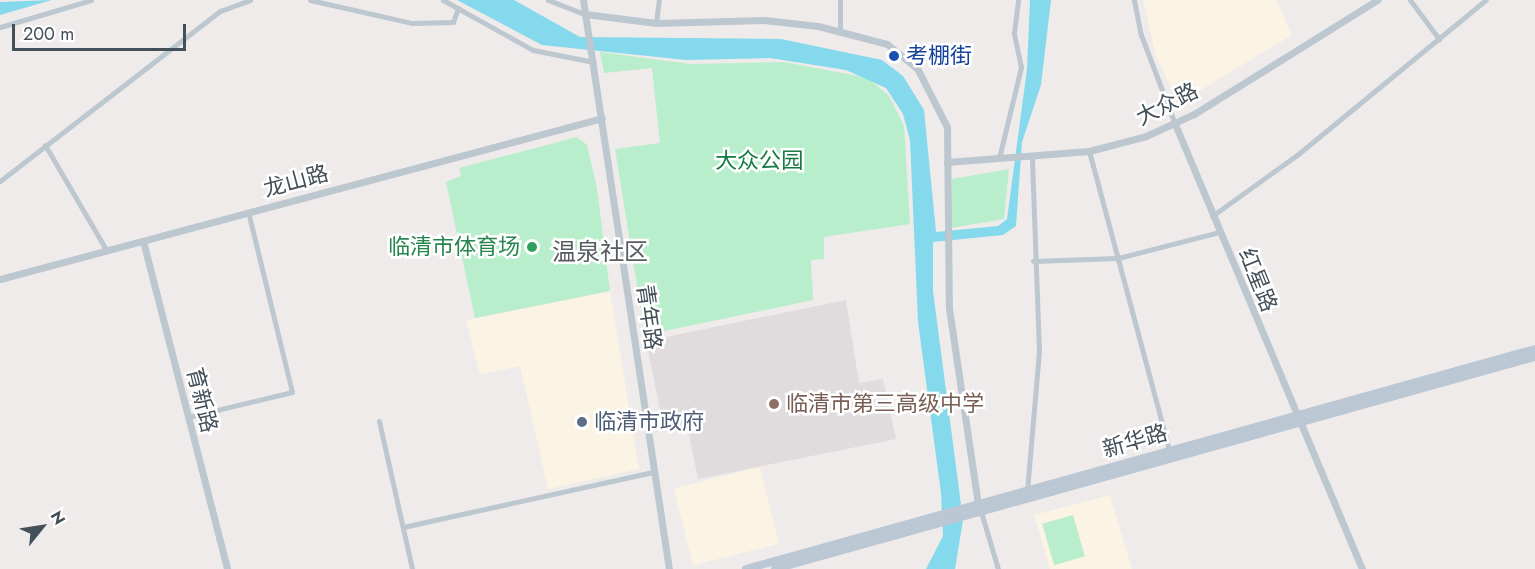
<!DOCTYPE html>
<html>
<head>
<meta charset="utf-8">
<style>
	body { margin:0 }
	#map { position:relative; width:1535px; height:569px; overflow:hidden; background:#efebeb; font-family:Jost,"Noto Sans SC",sans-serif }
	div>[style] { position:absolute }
	.commercial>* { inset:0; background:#fbf3e3; transform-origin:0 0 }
	.education>* { inset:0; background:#e0dcdd }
	.green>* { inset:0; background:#b8eecb; transform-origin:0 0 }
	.water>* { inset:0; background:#84d9ec }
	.minor>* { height:5px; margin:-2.5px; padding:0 2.5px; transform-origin:2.5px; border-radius:2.5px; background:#bcc7cf }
	.tertiary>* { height:7px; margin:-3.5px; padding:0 3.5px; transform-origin:3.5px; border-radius:3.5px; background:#bcc7cf }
	.secondary>* { height:8px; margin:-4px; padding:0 4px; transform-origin:4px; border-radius:4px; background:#bbc8d3 }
	.dots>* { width:16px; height:16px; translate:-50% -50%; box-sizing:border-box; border:3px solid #fff; border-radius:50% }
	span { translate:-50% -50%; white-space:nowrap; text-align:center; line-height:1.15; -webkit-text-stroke:5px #fff; paint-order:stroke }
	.transit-label { font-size:22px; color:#164399 }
	.left { translate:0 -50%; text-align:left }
	.street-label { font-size:22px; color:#445059 }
	.park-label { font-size:22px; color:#157a44 }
	.leisure-label { font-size:22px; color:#27864d }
	.right { translate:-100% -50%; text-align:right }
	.education-label { font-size:22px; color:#785e54 }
	.service-label { font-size:22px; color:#4e5e75 }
	.neighbourhood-label { font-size:24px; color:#585c61 }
	.north { position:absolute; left:12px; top:497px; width:60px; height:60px; -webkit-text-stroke:4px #fff; paint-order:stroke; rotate:60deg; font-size:16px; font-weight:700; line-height:24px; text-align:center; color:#445059 }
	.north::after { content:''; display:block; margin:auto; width:21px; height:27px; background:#445059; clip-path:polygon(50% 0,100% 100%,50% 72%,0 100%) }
	.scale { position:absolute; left:12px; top:24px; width:174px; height:27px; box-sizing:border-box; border:3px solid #445059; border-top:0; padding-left:8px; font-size:18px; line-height:21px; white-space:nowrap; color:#445059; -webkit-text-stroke:4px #fff; paint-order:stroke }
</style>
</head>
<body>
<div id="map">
	<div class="commercial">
		<i style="clip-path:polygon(1143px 0,1276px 0,1292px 35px,1184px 100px,1175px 96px,1156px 56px)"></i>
		<i style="clip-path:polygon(610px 291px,639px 469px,548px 489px,520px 366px,480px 375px,466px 320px)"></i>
		<i style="left:760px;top:467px;width:79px;height:89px;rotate:76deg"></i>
		<i style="clip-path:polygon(1110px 495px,1132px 569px,1050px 569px,1034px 515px)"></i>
	</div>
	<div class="education">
		<i style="clip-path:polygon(846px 300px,859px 383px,883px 379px,896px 439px,698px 479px,687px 424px,664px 429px,646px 341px)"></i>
	</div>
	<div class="green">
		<i style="clip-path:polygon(600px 52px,690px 64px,784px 62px,868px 78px,889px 96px,904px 126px,910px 224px,824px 237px,824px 259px,811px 260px,813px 300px,645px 335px,615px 149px,660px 143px,652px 68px,604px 73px)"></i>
		<i style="clip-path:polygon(577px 137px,587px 145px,597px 188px,610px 291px,475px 318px,446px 182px,461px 176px,459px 168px)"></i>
		<i style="clip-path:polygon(1009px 169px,1004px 219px,951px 228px,952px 179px)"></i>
		<i style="left:1073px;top:515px;width:43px;height:32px;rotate:74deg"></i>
	</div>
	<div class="water">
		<i style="clip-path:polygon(52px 0,0 15px,0 2px)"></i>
		<i style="clip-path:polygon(457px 0,514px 0,580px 37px,781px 39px,882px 60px,903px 76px,924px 110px,936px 232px,998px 226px,1007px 219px,1027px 69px,1030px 0,1051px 0,1041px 85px,1022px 142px,1016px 226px,1003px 235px,933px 242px,933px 291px,963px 520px,955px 569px,926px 569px,943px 536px,941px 493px,918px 322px,910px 140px,903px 114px,886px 88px,846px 70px,770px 58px,686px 60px,542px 45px)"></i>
	</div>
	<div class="minor">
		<i style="left:310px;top:0;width:105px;rotate:12.7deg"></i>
		<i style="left:412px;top:23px;width:41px;rotate:-1.4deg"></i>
		<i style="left:453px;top:22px;width:15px;rotate:-70deg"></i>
		<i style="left:443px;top:0;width:103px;rotate:29.1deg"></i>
		<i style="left:533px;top:50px;width:62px;rotate:11.1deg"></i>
		<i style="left:548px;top:0;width:40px;rotate:21deg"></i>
		<i style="left:1134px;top:0;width:36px;rotate:79deg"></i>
		<i style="left:1141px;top:35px;width:95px;rotate:69.1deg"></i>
		<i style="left:1410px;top:0;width:49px;rotate:53.4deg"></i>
		<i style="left:656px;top:23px;width:23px;rotate:-83deg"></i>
		<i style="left:0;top:27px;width:95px;rotate:-16.5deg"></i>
		<i style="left:840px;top:30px;width:30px;rotate:-90deg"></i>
		<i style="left:45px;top:145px;width:123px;rotate:59.7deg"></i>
		<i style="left:1089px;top:151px;width:309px;rotate:75deg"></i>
		<i style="left:999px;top:158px;width:94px;rotate:-76.4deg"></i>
		<i style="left:1021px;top:67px;width:35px;rotate:-102deg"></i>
		<i style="left:1014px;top:33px;width:33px;rotate:-83deg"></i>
		<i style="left:0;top:181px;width:278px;rotate:-37.7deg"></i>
		<i style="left:220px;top:11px;width:32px;rotate:-20deg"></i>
		<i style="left:1212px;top:216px;width:105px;rotate:-35.7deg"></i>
		<i style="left:1297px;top:155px;width:244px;rotate:-39.4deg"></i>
		<i style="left:1033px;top:261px;width:85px;rotate:-2deg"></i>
		<i style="left:1118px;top:258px;width:104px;rotate:-14.4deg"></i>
		<i style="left:188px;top:417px;width:107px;rotate:-13.5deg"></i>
		<i style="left:292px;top:392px;width:185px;rotate:-103.7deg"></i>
		<i style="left:379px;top:421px;width:152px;rotate:77.4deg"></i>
		<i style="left:1027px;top:491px;width:141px;rotate:-85.1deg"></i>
		<i style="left:1039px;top:351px;width:195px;rotate:-92.1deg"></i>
		<i style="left:981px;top:512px;width:59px;rotate:73.4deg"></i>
		<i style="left:403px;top:527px;width:257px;rotate:-12.4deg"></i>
	</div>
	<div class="tertiary">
		<i style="left:583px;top:0;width:575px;rotate:81.41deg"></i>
		<i style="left:585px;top:14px;width:72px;rotate:7.2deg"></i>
		<i style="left:656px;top:23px;width:108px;rotate:-1.6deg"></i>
		<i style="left:764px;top:20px;width:54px;rotate:6.3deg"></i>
		<i style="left:818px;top:26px;width:71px;rotate:14.6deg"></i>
		<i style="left:887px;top:44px;width:38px;rotate:39deg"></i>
		<i style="left:917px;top:68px;width:66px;rotate:63deg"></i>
		<i style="left:947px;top:127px;width:181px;rotate:89.4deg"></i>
		<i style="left:949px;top:308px;width:199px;rotate:81.6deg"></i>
		<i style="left:1175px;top:124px;width:483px;rotate:67.2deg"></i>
		<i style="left:947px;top:162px;width:142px;rotate:-4.4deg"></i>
		<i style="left:1089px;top:151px;width:59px;rotate:-14.7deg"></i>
		<i style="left:1146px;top:136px;width:53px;rotate:-24.6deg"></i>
		<i style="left:1194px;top:114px;width:216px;rotate:-31.9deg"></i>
		<i style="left:143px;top:241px;width:339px;rotate:75.6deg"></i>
		<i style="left:0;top:279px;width:623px;rotate:-14.97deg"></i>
	</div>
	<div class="secondary">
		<i style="left:746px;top:569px;width:819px;rotate:-15.58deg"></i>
		<i style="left:775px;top:569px;width:789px;rotate:-15.59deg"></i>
	</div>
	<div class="dots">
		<i style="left:894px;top:56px;background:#1a4fb4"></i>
		<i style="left:532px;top:247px;background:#2e9e5b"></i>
		<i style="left:774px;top:404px;background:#8d6e63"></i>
		<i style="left:582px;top:422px;background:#5c6f8a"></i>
	</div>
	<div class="transit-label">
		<span class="left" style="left:906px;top:56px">考棚街</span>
	</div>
	<div class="street-label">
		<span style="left:1167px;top:104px;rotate:-27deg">大众路</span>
		<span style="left:296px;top:181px;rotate:-15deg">龙山路</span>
		<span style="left:1258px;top:280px;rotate:68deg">红星路</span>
		<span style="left:649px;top:317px;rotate:82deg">青年路</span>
		<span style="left:202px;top:400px;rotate:76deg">育新路</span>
		<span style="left:1135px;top:441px;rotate:-16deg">新华路</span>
	</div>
	<div class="park-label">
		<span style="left:759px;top:161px">大众公园</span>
	</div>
	<div class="leisure-label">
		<span class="right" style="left:520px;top:247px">临清市体育场</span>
	</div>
	<div class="education-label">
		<span class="left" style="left:786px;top:404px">临清市第三高级中学</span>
	</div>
	<div class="service-label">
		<span class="left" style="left:594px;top:422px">临清市政府</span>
	</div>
	<div class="neighbourhood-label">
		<span style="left:600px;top:252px">温泉社区</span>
	</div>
	<div class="north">N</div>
	<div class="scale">200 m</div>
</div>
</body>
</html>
